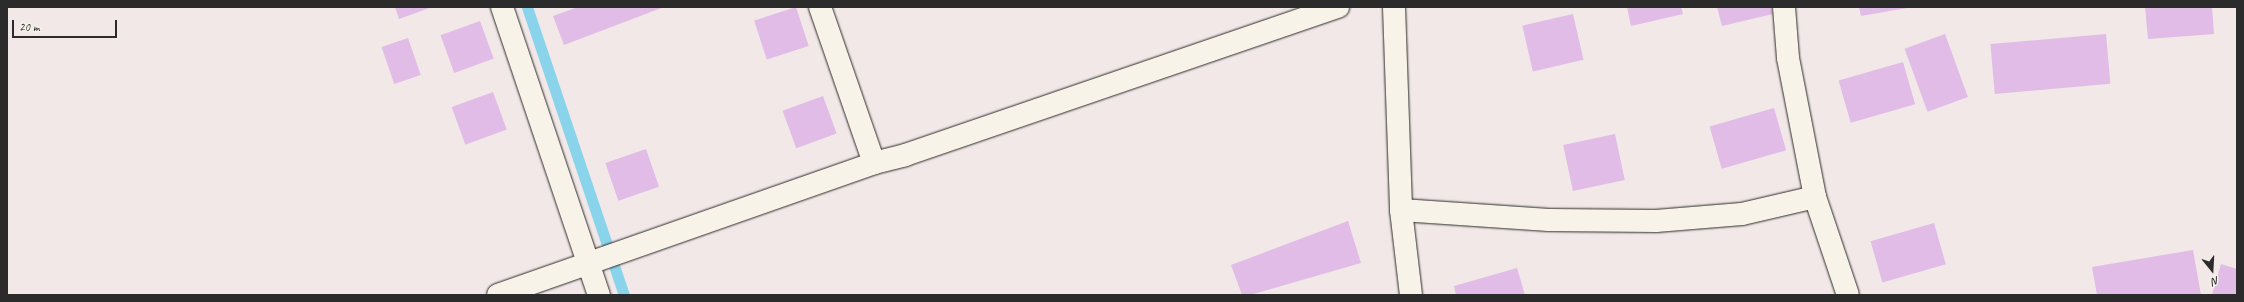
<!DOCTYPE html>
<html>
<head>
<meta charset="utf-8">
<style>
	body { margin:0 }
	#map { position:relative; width:2244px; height:302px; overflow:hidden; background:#f2e8e8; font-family:Caveat,sans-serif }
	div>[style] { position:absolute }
	.stream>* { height:11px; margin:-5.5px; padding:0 5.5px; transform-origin:5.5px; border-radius:5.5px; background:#8ad4eb }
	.building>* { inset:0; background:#e0bce6; transform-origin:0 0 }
	.roads { filter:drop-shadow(0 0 1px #2b2b2b) drop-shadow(0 0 1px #2b2b2b) }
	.street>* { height:22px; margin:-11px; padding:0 11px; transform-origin:11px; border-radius:11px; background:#f7f3e8 }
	span { translate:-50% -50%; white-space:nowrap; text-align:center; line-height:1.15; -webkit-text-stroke:3px #f7f3e8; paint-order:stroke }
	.frame { position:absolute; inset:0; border:8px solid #2b2b2b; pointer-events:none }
	.north { position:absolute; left:2192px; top:250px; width:40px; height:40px; -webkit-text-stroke:3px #f7f3e8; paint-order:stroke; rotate:162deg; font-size:11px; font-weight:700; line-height:16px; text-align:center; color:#2b2b2b }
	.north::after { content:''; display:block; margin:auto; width:14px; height:18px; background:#2b2b2b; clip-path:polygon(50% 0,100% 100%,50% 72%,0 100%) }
	.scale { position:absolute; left:12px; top:20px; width:105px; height:18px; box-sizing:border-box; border:2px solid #2b2b2b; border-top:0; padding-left:5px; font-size:12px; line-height:14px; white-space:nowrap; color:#2b2b2b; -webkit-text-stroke:3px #f7f3e8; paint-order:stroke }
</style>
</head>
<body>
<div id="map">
	<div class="stream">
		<i style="left:527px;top:7px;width:304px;rotate:71.4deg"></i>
	</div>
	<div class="building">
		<i style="clip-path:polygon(395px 7px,432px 7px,399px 19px)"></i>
		<i style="clip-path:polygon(578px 7px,664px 7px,564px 45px,553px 16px)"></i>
		<i style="left:796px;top:7px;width:41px;height:44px;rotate:72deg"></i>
		<i style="clip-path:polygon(1627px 7px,1681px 7px,1683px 14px,1631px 26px)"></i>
		<i style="clip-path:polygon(1717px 7px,1771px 7px,1773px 14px,1722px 26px)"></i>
		<i style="clip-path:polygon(1859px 7px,1907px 7px,1907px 8px,1861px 16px)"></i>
		<i style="clip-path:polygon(2145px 7px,2212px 7px,2214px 34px,2148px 39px)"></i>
		<i style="left:1573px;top:14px;width:47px;height:52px;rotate:77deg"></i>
		<i style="left:480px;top:21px;width:40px;height:42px;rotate:70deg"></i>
		<i style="left:1945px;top:34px;width:67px;height:43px;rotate:70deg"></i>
		<i style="left:2106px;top:34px;width:50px;height:116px;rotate:85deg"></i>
		<i style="left:408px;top:38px;width:39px;height:28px;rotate:71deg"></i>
		<i style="left:1903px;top:62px;width:44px;height:67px;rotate:74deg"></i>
		<i style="left:493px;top:92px;width:40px;height:44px;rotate:70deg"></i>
		<i style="left:823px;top:96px;width:40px;height:43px;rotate:70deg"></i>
		<i style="left:1774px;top:108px;width:44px;height:67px;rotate:74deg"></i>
		<i style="left:1615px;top:134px;width:47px;height:53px;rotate:78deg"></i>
		<i style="left:646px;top:149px;width:40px;height:43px;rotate:71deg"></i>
		<i style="clip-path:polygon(1348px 221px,1361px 263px,1250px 295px,1242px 295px,1231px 265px)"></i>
		<i style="left:1934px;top:223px;width:43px;height:66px;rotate:74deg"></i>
		<i style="clip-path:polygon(2193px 250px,2201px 295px,2097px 295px,2092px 267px)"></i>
		<i style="clip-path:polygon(2221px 264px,2237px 269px,2237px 295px,2212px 295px)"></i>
		<i style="clip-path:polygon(1517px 268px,1525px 295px,1456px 295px,1454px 286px)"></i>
	</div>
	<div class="roads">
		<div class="street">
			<i style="left:502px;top:7px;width:304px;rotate:71.4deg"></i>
			<i style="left:820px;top:7px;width:165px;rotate:70.9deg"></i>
			<i style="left:1394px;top:7px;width:203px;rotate:88deg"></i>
			<i style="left:1401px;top:210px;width:86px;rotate:83.3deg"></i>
			<i style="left:1784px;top:7px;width:51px;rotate:85.5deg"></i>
			<i style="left:1788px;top:58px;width:142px;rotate:79deg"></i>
			<i style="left:1815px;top:197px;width:103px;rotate:71.4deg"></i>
			<i style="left:1401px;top:210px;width:148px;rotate:3.9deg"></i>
			<i style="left:1549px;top:220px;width:107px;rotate:0.5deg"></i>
			<i style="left:1656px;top:221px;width:86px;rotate:-4.7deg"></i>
			<i style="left:1742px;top:214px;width:75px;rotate:-13.1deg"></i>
			<i style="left:498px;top:295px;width:398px;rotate:-19.3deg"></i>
			<i style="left:874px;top:163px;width:32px;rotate:-14deg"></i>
			<i style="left:905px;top:155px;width:458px;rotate:-18.9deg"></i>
		</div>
	</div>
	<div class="frame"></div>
	<div class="north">N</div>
	<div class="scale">20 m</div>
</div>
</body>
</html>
